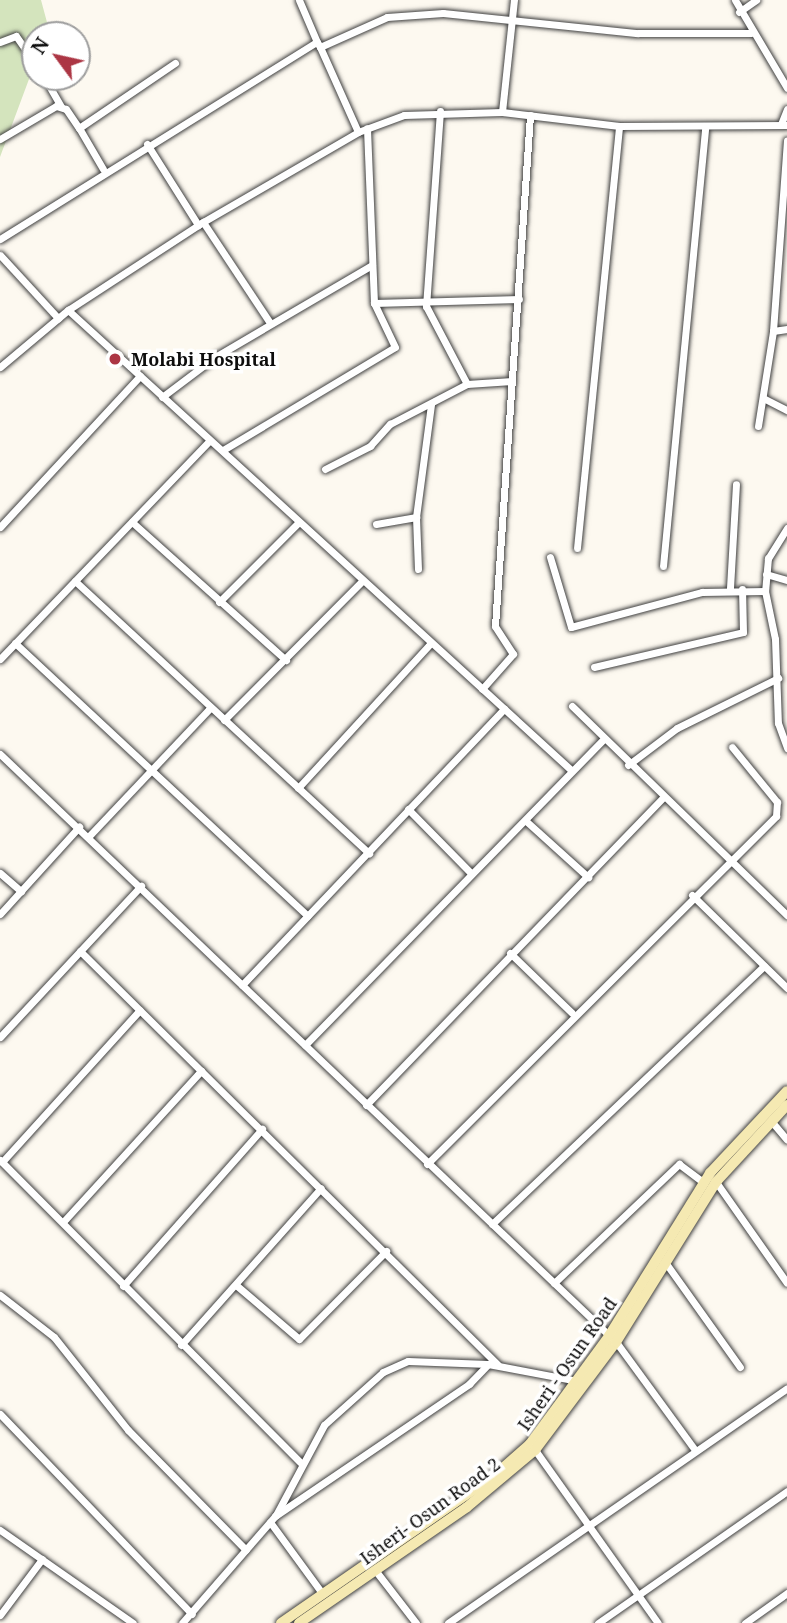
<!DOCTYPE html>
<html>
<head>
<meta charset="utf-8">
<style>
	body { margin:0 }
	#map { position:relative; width:787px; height:1623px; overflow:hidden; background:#fdf9f0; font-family:"Noto Serif",serif }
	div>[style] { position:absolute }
	.green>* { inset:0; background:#d4e4bd }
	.roads { filter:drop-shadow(0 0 2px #404040) drop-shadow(0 0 2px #404040) }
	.street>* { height:7px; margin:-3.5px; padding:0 3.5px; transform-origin:3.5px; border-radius:3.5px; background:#fff }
	.secondary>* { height:10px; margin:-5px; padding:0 5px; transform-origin:5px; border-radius:5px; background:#f5e9b2 }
	.dots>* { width:19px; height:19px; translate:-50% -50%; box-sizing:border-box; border:4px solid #fff; border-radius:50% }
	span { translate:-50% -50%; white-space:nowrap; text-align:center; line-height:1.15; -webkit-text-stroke:7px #fff; paint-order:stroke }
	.poi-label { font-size:18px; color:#0d0d0d; font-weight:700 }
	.left { translate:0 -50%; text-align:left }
	.street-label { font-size:18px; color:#0d0d0d }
	.north { position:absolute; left:21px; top:21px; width:70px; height:70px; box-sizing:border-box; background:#fff; border:2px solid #9e9e9e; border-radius:50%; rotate:303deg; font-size:19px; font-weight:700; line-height:28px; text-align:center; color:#0d0d0d }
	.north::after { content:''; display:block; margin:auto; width:24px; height:32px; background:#ac3644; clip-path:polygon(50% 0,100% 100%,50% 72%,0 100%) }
</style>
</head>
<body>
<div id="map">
	<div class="green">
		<i style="clip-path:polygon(0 0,41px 0,48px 26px,45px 35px,35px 35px,35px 63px,0 157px)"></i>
	</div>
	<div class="roads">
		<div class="street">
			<i style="left:299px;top:0;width:46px;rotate:66.8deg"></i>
			<i style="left:735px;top:0;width:102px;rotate:59.4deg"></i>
			<i style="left:739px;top:12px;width:21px;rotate:-35deg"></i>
			<i style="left:0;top:42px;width:17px;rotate:-21deg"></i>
			<i style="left:16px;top:36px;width:33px;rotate:55deg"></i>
			<i style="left:320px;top:47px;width:93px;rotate:65.9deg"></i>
			<i style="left:44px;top:77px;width:34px;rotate:60deg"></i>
			<i style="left:440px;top:111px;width:196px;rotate:94.1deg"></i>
			<i style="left:426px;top:306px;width:88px;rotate:62.3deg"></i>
			<i style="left:502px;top:112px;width:113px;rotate:-83.9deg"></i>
			<i style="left:781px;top:124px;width:16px;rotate:-68deg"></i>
			<i style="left:0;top:139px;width:65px;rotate:-30.5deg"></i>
			<i style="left:56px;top:106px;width:10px;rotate:17deg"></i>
			<i style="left:66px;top:109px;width:23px;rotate:56deg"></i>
			<i style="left:147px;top:144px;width:96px;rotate:57.8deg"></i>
			<i style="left:103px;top:169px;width:48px;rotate:-120.3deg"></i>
			<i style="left:79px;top:128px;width:116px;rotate:-34.1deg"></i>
			<i style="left:203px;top:222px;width:121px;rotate:56.4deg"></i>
			<i style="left:0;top:239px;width:373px;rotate:-31.9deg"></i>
			<i style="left:317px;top:42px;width:6px;rotate:59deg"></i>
			<i style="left:320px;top:47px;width:73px;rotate:-24.1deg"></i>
			<i style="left:387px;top:17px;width:56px;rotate:-4.1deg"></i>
			<i style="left:443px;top:13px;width:196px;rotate:5.9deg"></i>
			<i style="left:638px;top:33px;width:113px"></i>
			<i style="left:0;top:255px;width:86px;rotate:47.4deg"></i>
			<i style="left:374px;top:303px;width:145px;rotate:-1.6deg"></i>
			<i style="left:68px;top:310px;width:680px;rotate:42.44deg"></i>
			<i style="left:773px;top:331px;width:14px;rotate:-8deg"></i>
			<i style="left:0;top:367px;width:89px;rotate:-40deg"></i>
			<i style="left:68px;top:310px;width:161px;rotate:-33.1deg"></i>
			<i style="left:203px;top:222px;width:179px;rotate:-30.1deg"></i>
			<i style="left:358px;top:132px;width:49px;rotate:-20.3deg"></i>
			<i style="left:404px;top:115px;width:98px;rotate:-1.8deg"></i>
			<i style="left:502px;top:112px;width:118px;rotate:6.8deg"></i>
			<i style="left:619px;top:126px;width:168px;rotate:-0.3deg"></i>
			<i style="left:162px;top:397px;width:66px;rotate:-37deg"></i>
			<i style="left:215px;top:357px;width:182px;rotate:-30.4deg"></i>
			<i style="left:765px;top:399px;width:25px;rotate:27deg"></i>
			<i style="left:758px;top:426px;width:96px;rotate:-81deg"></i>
			<i style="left:773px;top:331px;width:191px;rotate:-85.8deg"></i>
			<i style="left:223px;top:450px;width:200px;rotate:-30.9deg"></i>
			<i style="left:395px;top:347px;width:49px;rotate:-115.5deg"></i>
			<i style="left:374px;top:303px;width:175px;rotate:-92.3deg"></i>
			<i style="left:325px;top:469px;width:51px;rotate:-27.1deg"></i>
			<i style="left:370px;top:446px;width:30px;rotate:-48deg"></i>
			<i style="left:390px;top:424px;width:87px;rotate:-27.5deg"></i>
			<i style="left:467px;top:384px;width:45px;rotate:-3.8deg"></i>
			<i style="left:132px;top:522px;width:207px;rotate:41.9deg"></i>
			<i style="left:376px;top:524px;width:41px;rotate:-9.9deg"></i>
			<i style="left:0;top:527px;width:206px;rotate:-47.2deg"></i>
			<i style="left:787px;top:528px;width:36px;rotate:122deg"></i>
			<i style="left:768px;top:558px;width:33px;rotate:95deg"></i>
			<i style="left:765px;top:591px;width:49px;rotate:78.2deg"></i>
			<i style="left:775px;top:639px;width:84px;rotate:88deg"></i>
			<i style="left:778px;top:723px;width:27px;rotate:70deg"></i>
			<i style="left:577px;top:548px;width:424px;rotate:-84.3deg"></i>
			<i style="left:550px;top:557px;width:73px;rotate:73.3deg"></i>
			<i style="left:571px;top:627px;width:136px;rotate:-15deg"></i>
			<i style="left:702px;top:592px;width:63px;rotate:-0.9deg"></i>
			<i style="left:663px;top:566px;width:442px;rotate:-84.5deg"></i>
			<i style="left:418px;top:569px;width:52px;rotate:-92.2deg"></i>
			<i style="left:416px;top:517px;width:114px;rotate:-82.4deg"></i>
			<i style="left:766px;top:574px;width:22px;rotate:16deg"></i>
			<i style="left:75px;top:581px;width:401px;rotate:42.8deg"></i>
			<i style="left:730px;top:588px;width:104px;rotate:-86.7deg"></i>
			<i style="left:219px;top:602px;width:113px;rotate:-45deg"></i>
			<i style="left:15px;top:643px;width:400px;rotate:43deg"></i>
			<i style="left:0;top:659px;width:303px;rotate:-46.2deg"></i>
			<i style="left:594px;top:667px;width:153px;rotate:-13.2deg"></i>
			<i style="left:743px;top:632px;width:43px;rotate:-91.3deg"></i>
			<i style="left:482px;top:689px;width:47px;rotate:-48.5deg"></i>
			<i style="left:513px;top:654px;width:33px;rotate:-123deg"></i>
			<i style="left:495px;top:626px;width:512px;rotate:-86.08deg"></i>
			<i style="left:572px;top:706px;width:300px;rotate:44.2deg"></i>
			<i style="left:224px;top:720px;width:197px;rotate:-45.2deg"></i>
			<i style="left:0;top:754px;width:852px;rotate:43.67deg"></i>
			<i style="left:616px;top:1342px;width:134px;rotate:53.8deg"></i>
			<i style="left:628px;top:765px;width:61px;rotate:-37.1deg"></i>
			<i style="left:677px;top:728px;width:113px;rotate:-26.3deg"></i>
			<i style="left:298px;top:788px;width:197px;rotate:-47.5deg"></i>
			<i style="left:408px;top:809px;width:90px;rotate:45.5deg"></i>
			<i style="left:526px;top:821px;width:84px;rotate:42.1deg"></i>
			<i style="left:89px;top:836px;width:176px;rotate:-46.6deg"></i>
			<i style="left:0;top:873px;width:28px;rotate:41deg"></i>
			<i style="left:692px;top:895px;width:133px;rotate:44.4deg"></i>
			<i style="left:0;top:914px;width:118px;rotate:-47.8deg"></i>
			<i style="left:80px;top:951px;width:588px;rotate:44.72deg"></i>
			<i style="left:510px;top:953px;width:86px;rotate:44.1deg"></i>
			<i style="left:242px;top:985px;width:381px;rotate:-46.5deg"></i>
			<i style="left:0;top:1037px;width:207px;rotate:-47deg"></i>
			<i style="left:305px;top:1045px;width:428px;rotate:-45.7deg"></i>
			<i style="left:366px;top:1105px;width:426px;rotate:-46deg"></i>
			<i style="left:772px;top:1122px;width:23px;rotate:50deg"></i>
			<i style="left:0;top:1160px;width:426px;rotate:45.2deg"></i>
			<i style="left:2px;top:1162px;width:205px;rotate:-47.8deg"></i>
			<i style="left:427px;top:1164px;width:493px;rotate:-44.9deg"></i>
			<i style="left:776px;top:816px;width:14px;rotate:-86deg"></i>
			<i style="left:777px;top:802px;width:71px;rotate:-129.3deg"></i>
			<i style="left:716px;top:1182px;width:123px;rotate:54.9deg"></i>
			<i style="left:63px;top:1222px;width:205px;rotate:-47.6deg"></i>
			<i style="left:492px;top:1224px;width:375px;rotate:-43.5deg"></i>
			<i style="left:665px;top:1262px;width:129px;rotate:54.5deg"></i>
			<i style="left:554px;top:1283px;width:173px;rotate:-43.6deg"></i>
			<i style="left:679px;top:1164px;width:31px;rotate:37deg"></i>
			<i style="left:236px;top:1285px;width:83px;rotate:40.6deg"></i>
			<i style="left:299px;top:1339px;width:124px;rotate:-45.3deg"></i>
			<i style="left:123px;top:1286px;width:210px;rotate:-48.5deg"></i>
			<i style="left:0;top:1295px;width:68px;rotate:37.9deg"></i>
			<i style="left:54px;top:1337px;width:119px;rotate:51.5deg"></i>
			<i style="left:128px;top:1430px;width:168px;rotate:45.5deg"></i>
			<i style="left:181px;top:1345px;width:210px;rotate:-48.3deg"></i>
			<i style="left:0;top:1414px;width:277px;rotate:46.2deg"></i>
			<i style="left:535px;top:1450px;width:212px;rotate:54.6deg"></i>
			<i style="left:276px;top:1515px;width:102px;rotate:-61.9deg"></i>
			<i style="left:324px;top:1425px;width:79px;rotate:-41.9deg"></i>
			<i style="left:383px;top:1372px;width:27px;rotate:-24deg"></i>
			<i style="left:408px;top:1361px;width:80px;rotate:2.1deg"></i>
			<i style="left:488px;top:1364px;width:92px;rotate:10.7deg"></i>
			<i style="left:270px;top:1522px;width:88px;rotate:53.8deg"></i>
			<i style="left:0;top:1530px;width:162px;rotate:35deg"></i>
			<i style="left:375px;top:1570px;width:67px;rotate:52.3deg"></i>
			<i style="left:0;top:1615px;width:70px;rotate:-53.1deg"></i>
			<i style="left:182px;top:1623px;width:142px;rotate:-49deg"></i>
			<i style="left:275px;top:1516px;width:235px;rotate:-34.2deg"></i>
			<i style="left:469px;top:1384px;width:28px;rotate:-46deg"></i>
			<i style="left:448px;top:1623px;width:412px;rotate:-34.7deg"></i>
			<i style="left:598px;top:1623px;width:231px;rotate:-34.9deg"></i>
			<i style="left:745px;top:1623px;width:52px;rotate:-35.5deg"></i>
		</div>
		<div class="secondary">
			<i style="left:281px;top:1623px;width:262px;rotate:-34.7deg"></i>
			<i style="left:496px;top:1474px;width:45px;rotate:-41.4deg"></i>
			<i style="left:530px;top:1444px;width:134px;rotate:-53.8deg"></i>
			<i style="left:609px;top:1336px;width:192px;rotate:-58.2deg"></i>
			<i style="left:710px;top:1173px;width:112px;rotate:-46.8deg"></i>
			<i style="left:299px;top:1623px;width:204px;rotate:-34.6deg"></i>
			<i style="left:467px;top:1507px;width:89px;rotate:-40deg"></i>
			<i style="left:535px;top:1450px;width:135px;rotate:-53.1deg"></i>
			<i style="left:616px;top:1342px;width:189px;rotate:-58deg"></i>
			<i style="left:716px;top:1182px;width:105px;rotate:-47.3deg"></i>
		</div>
	</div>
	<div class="dots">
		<i style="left:115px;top:359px;background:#ac3644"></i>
	</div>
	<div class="poi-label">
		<span class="left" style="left:131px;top:359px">Molabi Hospital</span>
	</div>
	<div class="street-label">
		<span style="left:567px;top:1364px;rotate:-55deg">Isheri - Osun Road</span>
		<span style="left:430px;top:1511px;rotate:-36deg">Isheri- Osun Road 2</span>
	</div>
	<div class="north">N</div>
</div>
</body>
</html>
